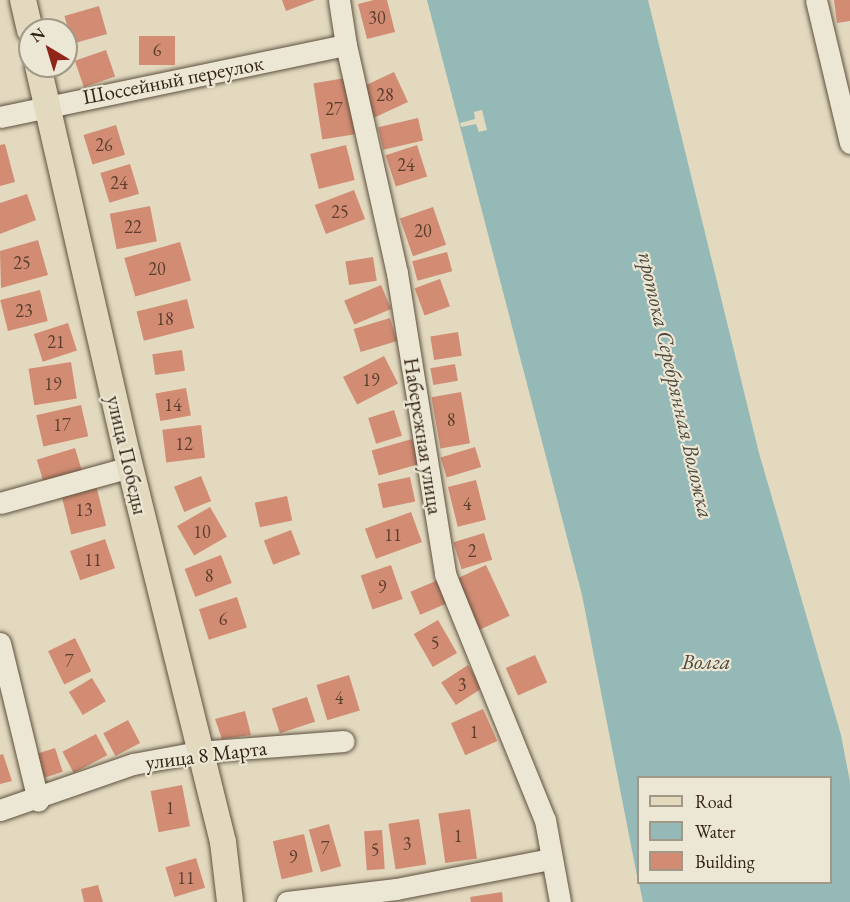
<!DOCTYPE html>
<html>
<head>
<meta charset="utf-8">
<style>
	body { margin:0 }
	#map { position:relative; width:850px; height:902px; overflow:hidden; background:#e2d9bf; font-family:"EB Garamond",serif }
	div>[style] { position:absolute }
	.water>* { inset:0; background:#95b9b7 }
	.pier>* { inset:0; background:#e2d9bf }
	.building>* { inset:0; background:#d28c74; transform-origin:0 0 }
	.roads { filter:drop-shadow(0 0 2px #5f513e) drop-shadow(0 0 2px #5f513e) }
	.minor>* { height:21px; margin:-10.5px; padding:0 10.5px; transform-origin:10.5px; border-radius:10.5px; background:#ece6d5 }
	.major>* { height:26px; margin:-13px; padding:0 13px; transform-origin:13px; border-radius:13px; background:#e2d9bf }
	span { translate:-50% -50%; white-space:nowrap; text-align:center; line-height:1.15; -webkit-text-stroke:4.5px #ece6d5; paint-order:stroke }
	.number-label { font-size:18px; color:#5b3e2b }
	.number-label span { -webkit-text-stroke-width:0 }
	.street-label { font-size:21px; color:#332413 }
	.water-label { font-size:22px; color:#4c493c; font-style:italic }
	.legend { position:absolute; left:637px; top:776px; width:195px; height:108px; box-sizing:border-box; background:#ece6d5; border:2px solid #a29887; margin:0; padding:8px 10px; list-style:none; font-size:18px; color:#332413 }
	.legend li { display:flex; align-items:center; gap:12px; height:30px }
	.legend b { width:30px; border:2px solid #a29887 }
	.north { position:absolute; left:18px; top:18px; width:60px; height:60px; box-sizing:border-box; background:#ece6d5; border:2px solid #a29887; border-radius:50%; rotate:322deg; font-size:16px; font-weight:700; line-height:24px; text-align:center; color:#332413 }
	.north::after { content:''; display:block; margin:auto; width:21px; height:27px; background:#8f2418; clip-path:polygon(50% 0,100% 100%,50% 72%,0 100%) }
</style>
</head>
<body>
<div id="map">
	<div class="water">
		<i style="clip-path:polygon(427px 0,648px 0,759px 453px,841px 735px,850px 782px,850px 902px,643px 902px,639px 883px,830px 882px,830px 778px,638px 778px,638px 881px,582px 595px)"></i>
	</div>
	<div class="pier">
		<i style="clip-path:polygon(482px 110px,487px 130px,479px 132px,476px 124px,461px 127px,460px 123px,475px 119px,474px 112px)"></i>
	</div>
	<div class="building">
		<i style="clip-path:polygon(282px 0,315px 0,286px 11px)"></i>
		<i style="clip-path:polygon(374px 0,387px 0,395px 32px,367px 39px,358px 4px)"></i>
		<i style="clip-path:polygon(834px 0,850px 0,850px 21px,837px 23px)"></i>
		<i style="left:99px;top:6px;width:29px;height:36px;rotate:74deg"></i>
		<i style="left:139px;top:36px;width:36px;height:29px"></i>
		<i style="left:106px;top:50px;width:28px;height:33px;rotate:71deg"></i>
		<i style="left:394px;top:72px;width:33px;height:37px;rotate:65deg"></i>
		<i style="left:346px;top:78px;width:57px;height:33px;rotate:81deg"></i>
		<i style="left:418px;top:118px;width:23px;height:41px;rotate:77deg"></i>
		<i style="left:116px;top:125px;width:31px;height:34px;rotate:73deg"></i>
		<i style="clip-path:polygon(5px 144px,15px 182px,0 186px,0 145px)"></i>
		<i style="left:346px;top:145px;width:36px;height:37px;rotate:76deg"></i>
		<i style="left:417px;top:145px;width:33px;height:33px;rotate:72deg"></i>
		<i style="left:130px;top:164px;width:31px;height:31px;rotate:73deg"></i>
		<i style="left:354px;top:190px;width:31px;height:42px;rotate:69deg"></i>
		<i style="clip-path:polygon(27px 194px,36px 220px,0 234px,0 203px)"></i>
		<i style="left:150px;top:206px;width:36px;height:41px;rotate:79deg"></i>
		<i style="left:433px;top:207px;width:40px;height:35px;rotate:71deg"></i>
		<i style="clip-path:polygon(38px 240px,48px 275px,1px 288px,0 251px)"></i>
		<i style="left:180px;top:242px;width:40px;height:58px;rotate:74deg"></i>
		<i style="left:447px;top:252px;width:20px;height:36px;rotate:75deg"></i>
		<i style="left:373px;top:257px;width:24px;height:28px;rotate:81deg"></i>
		<i style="left:440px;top:279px;width:29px;height:27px;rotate:70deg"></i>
		<i style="left:381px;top:285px;width:26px;height:40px;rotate:67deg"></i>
		<i style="left:40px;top:290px;width:32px;height:41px;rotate:76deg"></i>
		<i style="left:187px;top:299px;width:30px;height:52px;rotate:76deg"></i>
		<i style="left:390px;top:318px;width:24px;height:38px;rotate:73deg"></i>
		<i style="left:68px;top:323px;width:29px;height:36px;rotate:72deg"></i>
		<i style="left:458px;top:332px;width:24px;height:28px;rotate:81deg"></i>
		<i style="left:182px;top:350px;width:21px;height:30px;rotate:82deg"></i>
		<i style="left:384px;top:356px;width:31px;height:46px;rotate:63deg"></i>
		<i style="left:71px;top:362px;width:37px;height:43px;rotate:81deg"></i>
		<i style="left:455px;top:364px;width:17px;height:25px;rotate:80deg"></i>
		<i style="left:186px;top:388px;width:28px;height:31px;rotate:80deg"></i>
		<i style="left:461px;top:392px;width:52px;height:30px;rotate:80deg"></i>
		<i style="left:81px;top:405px;width:32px;height:46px;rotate:77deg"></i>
		<i style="left:394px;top:410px;width:27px;height:27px;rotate:73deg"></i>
		<i style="left:201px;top:425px;width:33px;height:39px;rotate:83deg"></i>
		<i style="left:412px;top:439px;width:26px;height:42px;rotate:74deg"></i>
		<i style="left:475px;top:447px;width:21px;height:36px;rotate:73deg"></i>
		<i style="left:75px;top:448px;width:28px;height:40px;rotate:73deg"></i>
		<i style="left:201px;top:476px;width:27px;height:29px;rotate:68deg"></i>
		<i style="left:410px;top:477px;width:25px;height:33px;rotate:78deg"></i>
		<i style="left:476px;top:480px;width:41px;height:29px;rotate:76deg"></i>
		<i style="left:96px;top:485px;width:42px;height:36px;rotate:76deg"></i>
		<i style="left:287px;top:496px;width:25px;height:33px;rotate:78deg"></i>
		<i style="left:210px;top:507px;width:34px;height:38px;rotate:60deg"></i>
		<i style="left:411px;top:512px;width:32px;height:49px;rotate:70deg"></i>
		<i style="left:291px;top:530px;width:26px;height:29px;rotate:69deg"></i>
		<i style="left:484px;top:533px;width:28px;height:32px;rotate:73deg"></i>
		<i style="left:105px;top:539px;width:31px;height:37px;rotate:71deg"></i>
		<i style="left:221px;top:555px;width:30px;height:39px;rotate:69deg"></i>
		<i style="left:391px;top:565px;width:36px;height:32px;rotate:71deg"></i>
		<i style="left:486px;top:565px;width:56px;height:33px;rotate:65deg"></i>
		<i style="left:438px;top:580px;width:25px;height:30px;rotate:67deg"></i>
		<i style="left:237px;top:597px;width:32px;height:40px;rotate:72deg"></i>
		<i style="left:438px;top:620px;width:38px;height:28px;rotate:60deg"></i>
		<i style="left:75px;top:638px;width:37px;height:30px;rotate:64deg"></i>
		<i style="left:535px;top:655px;width:30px;height:32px;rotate:66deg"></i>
		<i style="left:468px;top:665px;width:27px;height:32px;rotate:57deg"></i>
		<i style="left:349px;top:675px;width:37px;height:34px;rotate:73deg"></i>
		<i style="left:92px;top:678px;width:27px;height:27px;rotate:59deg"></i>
		<i style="left:307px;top:697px;width:26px;height:37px;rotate:72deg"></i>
		<i style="left:483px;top:709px;width:35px;height:35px;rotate:66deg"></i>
		<i style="clip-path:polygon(245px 711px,251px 735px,222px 739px,215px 719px)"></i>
		<i style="left:128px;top:720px;width:26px;height:28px;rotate:62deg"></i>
		<i style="left:96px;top:734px;width:24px;height:38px;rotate:62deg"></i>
		<i style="left:55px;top:748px;width:25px;height:19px;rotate:72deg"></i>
		<i style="clip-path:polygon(3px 754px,12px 781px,0 784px,0 755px)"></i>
		<i style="left:182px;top:785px;width:42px;height:32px;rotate:79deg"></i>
		<i style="left:470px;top:809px;width:50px;height:32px;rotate:82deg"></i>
		<i style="left:419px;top:819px;width:46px;height:31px;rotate:81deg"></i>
		<i style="left:329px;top:824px;width:44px;height:21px;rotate:74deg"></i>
		<i style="left:382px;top:830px;width:39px;height:18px;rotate:86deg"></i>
		<i style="left:304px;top:834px;width:39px;height:32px;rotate:77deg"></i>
		<i style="left:196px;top:858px;width:31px;height:32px;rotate:73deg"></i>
		<i style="clip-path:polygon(98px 885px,103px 902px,84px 902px,81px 889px)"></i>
		<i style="clip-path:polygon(502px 892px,503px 902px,471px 902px,470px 897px)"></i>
	</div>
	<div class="roads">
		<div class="minor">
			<i style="left:339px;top:0;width:46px;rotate:81.2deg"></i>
			<i style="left:346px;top:45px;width:234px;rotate:77.4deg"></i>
			<i style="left:397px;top:273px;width:305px;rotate:80.9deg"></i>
			<i style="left:445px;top:574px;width:266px;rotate:67.9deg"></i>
			<i style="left:545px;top:820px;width:83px;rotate:79.6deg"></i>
			<i style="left:816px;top:0;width:147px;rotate:76.6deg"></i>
			<i style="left:0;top:117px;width:353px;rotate:-11.8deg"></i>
			<i style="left:0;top:503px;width:135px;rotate:-15.5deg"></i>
			<i style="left:0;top:643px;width:162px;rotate:76.4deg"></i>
			<i style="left:0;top:810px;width:141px;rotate:-19.1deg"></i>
			<i style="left:133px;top:764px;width:66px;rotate:-10.5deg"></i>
			<i style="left:198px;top:752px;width:146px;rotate:-4.3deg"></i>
			<i style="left:287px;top:902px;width:110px;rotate:-6.8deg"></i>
			<i style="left:396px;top:889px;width:157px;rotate:-11deg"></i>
		</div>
		<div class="major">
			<i style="left:23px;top:0;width:31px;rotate:77deg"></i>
			<i style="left:38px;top:66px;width:398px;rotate:77.1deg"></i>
			<i style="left:127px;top:454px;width:400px;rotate:76.1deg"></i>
			<i style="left:223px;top:842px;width:60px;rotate:83.3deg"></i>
		</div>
	</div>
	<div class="number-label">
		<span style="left:377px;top:18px">30</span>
		<span style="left:157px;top:50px">6</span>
		<span style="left:385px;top:95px">28</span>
		<span style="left:334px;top:109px">27</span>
		<span style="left:104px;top:145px">26</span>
		<span style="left:406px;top:165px">24</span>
		<span style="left:119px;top:183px">24</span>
		<span style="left:340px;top:212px">25</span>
		<span style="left:133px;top:227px">22</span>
		<span style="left:423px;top:231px">20</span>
		<span style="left:22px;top:263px">25</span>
		<span style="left:157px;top:269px">20</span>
		<span style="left:24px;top:311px">23</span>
		<span style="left:165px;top:319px">18</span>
		<span style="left:56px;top:342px">21</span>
		<span style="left:371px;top:380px">19</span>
		<span style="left:53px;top:384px">19</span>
		<span style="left:173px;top:405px">14</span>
		<span style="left:451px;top:420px">8</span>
		<span style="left:62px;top:425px">17</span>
		<span style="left:184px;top:444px">12</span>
		<span style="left:467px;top:504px">4</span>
		<span style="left:84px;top:510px">13</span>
		<span style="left:202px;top:532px">10</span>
		<span style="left:393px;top:535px">11</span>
		<span style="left:472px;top:551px">2</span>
		<span style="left:93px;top:560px">11</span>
		<span style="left:209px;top:576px">8</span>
		<span style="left:382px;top:587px">9</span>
		<span style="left:223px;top:619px">6</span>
		<span style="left:435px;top:643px">5</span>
		<span style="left:69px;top:661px">7</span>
		<span style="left:462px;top:685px">3</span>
		<span style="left:339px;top:698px">4</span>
		<span style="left:474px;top:732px">1</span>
		<span style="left:170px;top:808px">1</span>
		<span style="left:458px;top:836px">1</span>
		<span style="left:407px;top:844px">3</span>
		<span style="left:325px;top:848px">7</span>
		<span style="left:375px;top:850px">5</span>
		<span style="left:293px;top:857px">9</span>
		<span style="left:186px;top:878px">11</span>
	</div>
	<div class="street-label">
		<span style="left:173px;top:80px;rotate:-11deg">Шоссейный переулок</span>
		<span style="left:423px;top:436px;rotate:81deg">Набережная улица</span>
		<span style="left:127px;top:455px;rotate:77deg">улица Победы</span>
		<span style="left:206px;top:755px;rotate:-7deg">улица 8 Марта</span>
	</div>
	<div class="water-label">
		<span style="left:676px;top:385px;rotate:77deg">протока Серебрянная Воложка</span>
		<span style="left:706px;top:662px">Волга</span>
	</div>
	<ul class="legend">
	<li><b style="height:8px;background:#e2d9bf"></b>Road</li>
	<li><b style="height:16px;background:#95b9b7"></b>Water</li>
	<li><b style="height:16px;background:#d28c74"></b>Building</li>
	</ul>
	<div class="north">N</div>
</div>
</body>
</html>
